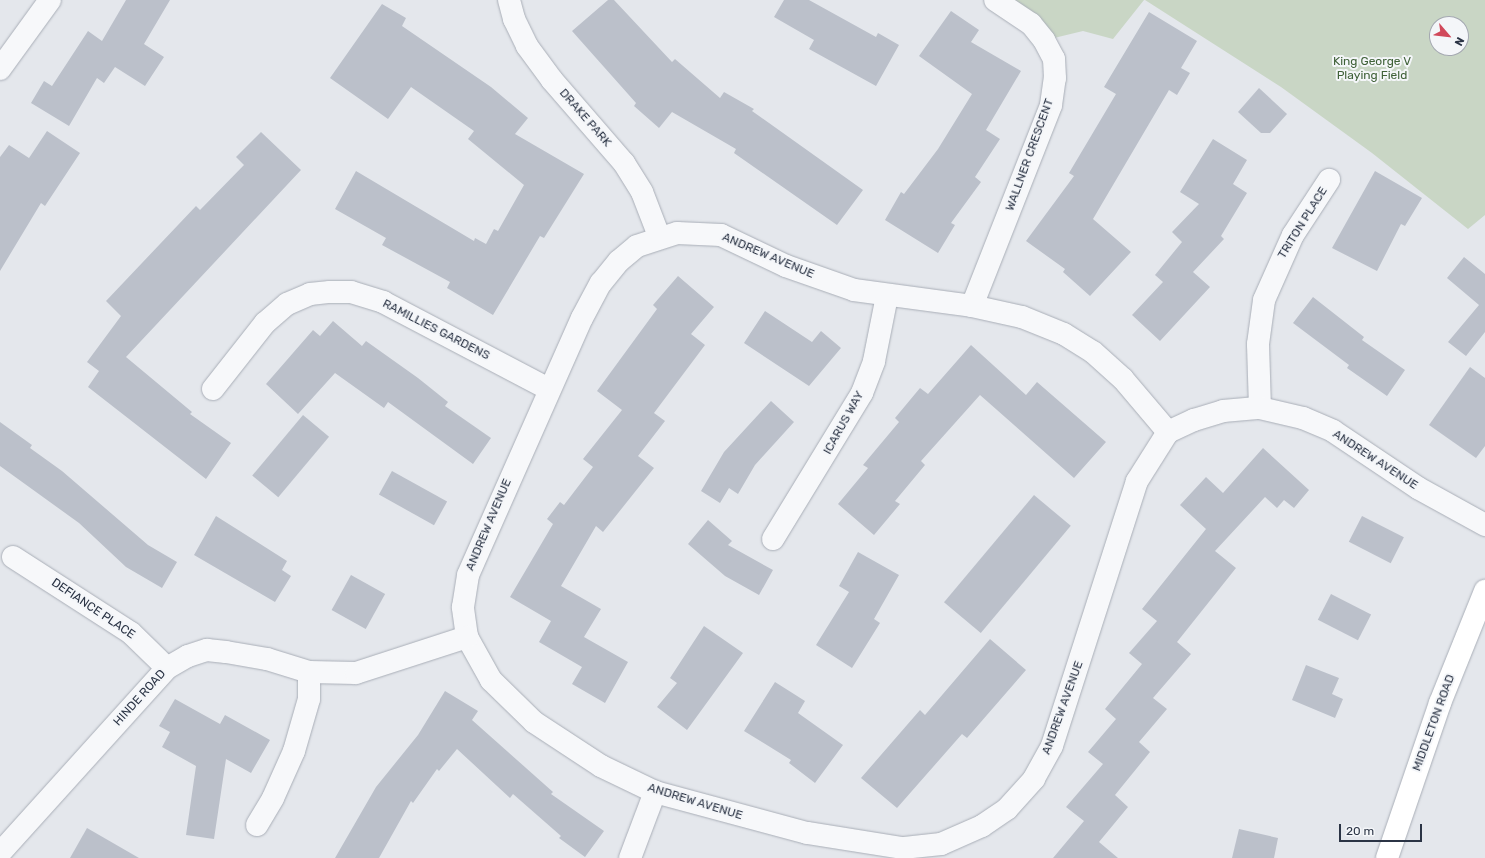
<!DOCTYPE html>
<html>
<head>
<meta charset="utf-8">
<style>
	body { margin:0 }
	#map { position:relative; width:1485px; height:858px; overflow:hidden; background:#e4e7ec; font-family:Rubik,sans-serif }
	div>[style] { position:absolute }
	.green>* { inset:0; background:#c9d6c5 }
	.building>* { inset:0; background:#bbc0ca; transform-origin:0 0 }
	.roads { filter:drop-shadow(0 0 1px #a9aeb7) drop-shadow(0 0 1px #a9aeb7) }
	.minor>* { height:22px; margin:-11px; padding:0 11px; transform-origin:11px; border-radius:11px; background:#f7f8fa }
	.secondary>* { height:22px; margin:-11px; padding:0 11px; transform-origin:11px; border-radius:11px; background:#fff }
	span { translate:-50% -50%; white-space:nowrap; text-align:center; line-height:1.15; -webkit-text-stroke:4px #f4f6f9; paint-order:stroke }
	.park-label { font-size:12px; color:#3f6138 }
	.street-label { font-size:12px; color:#2b3445 }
	.north { position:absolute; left:1429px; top:16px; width:40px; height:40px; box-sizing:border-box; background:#f4f6f9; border:1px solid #a4a8b1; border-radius:50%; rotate:118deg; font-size:11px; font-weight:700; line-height:16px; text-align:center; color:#2b3445 }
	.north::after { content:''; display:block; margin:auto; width:14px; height:18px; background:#d1495b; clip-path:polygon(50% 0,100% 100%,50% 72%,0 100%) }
	.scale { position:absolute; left:1339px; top:824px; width:83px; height:18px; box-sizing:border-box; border:2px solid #2b3445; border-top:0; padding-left:5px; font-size:12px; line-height:14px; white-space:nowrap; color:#2b3445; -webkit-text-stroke:3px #f4f6f9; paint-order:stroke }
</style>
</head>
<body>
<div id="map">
	<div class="green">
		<i style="clip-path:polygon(1001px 0,1144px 0,1113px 39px,1083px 31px,1054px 38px)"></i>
		<i style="clip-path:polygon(evenodd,1145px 0,1485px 0,1485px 215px,1468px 229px,1372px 153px,1281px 87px,1145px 0,1437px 24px,1461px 24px,1461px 48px,1437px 48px,1437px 24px)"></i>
	</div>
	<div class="building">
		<i style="clip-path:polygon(126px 0,170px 0,144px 44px,164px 57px,145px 86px,115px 67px,104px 83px,97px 78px,69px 126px,31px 103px,44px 81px,52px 86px,88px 31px,102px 41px)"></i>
		<i style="clip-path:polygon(608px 0,614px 0,672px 62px,675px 59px,720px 98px,724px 92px,754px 109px,752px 111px,863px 190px,837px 225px,734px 153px,736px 149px,672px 112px,659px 128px,634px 106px,636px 103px,572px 31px)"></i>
		<i style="clip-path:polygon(784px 0,809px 0,876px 37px,878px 33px,899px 45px,876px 86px,809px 49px,814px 40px,774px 17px)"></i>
		<i style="clip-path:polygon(382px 4px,406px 18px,402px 26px,491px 87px,528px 118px,515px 134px,584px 174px,544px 238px,540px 236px,493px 315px,447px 288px,450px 282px,382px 245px,386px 238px,335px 209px,356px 171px,474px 241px,475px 238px,486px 244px,494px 229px,498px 231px,524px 185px,468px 139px,474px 131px,411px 87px,388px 119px,330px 78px)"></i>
		<i style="clip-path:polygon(951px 11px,979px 30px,971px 42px,1021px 71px,986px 130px,1000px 139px,975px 177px,981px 182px,951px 223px,955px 225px,938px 253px,885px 220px,901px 192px,904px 194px,938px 149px,972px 94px,919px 56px)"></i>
		<i style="clip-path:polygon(1149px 12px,1197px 41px,1181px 68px,1190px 73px,1177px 95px,1169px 90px,1093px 219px,1131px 252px,1090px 296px,1063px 272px,1065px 269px,1026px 241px,1074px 176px,1069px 173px,1116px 94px,1104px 87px)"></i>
		<i style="clip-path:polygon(1259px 88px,1287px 114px,1270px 133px,1261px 133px,1238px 112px)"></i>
		<i style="clip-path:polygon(47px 131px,80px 153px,45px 206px,41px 203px,0 271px,0 157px,9px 145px,29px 158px)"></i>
		<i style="clip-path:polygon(261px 132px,301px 170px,126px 357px,192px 412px,190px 414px,231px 443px,206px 479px,88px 387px,99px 371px,87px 362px,121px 316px,106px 301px,196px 206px,200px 210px,244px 165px,236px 157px)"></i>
		<i style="clip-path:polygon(1213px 139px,1247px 160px,1233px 184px,1247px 193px,1221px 236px,1224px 239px,1193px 272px,1210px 287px,1160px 341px,1132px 315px,1163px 282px,1155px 275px,1182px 242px,1172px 232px,1199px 204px,1180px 192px)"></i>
		<i style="clip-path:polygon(1375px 171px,1422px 198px,1405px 226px,1401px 224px,1377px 271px,1332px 248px)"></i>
		<i style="clip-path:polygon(1464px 257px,1485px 274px,1485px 332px,1466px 356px,1448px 342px,1479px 305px,1447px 278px)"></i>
		<i style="clip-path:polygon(678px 276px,714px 307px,691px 334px,705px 345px,654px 413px,665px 421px,638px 456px,654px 468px,603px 532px,596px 526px,561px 586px,601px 609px,584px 637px,628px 662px,605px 703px,572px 684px,582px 667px,539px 642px,551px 621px,510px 597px,553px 524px,547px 519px,560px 502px,564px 505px,593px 467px,583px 459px,622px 410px,597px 391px,657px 309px,653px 305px)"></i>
		<i style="clip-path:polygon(1313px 297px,1364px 337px,1362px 340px,1405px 370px,1387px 396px,1347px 368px,1349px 365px,1293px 323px)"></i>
		<i style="clip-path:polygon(765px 311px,812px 342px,821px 331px,841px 348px,809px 386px,744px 343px)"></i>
		<i style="clip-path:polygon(333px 321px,362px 346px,366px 341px,418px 378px,448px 402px,445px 406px,491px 438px,473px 464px,388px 402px,384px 408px,335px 373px,298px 414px,266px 384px,313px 330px,320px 336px)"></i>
		<i style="clip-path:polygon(971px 345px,1026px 395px,1037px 382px,1106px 442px,1074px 478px,980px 395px,921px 461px,925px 465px,895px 501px,900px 504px,874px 535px,838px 504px,868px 468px,863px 465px,899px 422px,895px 418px,920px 388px,928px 394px)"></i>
		<i style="clip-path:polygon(1470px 367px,1485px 378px,1485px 446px,1476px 458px,1429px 425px)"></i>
		<i style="clip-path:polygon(771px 401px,794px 422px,755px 465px,738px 494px,729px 488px,720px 503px,701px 491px,724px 452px)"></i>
		<i style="left:303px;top:415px;width:34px;height:79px;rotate:40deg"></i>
		<i style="clip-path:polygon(0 422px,32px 445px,30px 448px,62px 471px,148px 545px,177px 562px,162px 588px,126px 567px,79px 523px,0 466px)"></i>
		<i style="clip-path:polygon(1263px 448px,1309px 490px,1294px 508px,1284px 500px,1277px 508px,1265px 497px,1215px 551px,1236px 568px,1177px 642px,1191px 654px,1153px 698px,1167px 709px,1139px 742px,1150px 752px,1115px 795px,1128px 807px,1099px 842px,1118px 858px,1053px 858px,1084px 821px,1066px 807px,1103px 764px,1088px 752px,1116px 719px,1105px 709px,1142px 664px,1129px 653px,1157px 621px,1142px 609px,1206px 529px,1180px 505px,1206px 477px,1223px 493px)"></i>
		<i style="left:392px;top:471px;width:63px;height:27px;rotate:29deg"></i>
		<i style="left:1034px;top:495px;width:48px;height:140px;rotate:40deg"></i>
		<i style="clip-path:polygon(216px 516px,287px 561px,282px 570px,291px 576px,275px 602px,194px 555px)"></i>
		<i style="left:1362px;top:516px;width:47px;height:29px;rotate:27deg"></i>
		<i style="clip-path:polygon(708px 520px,732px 541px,728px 545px,773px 570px,759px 595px,725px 576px,688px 544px)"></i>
		<i style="clip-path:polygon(858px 552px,899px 575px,874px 619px,880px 623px,852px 668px,816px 645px,849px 592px,839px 586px)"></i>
		<i style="left:351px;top:575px;width:39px;height:40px;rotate:29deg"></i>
		<i style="left:1331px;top:594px;width:45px;height:29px;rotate:27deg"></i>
		<i style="clip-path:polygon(704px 626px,743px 653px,687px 730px,657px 707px,677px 683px,670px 678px)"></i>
		<i style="clip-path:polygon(990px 639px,1026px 670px,967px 738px,962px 734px,897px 808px,861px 778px,920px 710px,925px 715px)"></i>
		<i style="clip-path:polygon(1306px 665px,1339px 678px,1332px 694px,1343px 699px,1335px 718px,1292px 700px)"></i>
		<i style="clip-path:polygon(775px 682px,805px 701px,798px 713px,843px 745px,815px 783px,789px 763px,791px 760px,744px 731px)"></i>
		<i style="clip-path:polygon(445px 691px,478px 711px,472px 720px,553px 792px,551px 794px,604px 831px,585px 857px,559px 838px,561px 836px,513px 794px,510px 798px,457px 749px,439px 771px,437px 769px,413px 803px,411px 801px,379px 858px,335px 858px,376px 787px,418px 735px)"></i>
		<i style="clip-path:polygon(175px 699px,220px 724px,225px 715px,270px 740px,251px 773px,226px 759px,214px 839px,186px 835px,196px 766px,162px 747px,170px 732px,159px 726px)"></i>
		<i style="clip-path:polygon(87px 828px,139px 858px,70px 858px)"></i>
		<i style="clip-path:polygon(1239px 829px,1278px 838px,1274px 858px,1232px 858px)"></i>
	</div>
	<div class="roads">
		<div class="minor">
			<i style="left:509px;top:0;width:20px;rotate:75deg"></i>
			<i style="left:514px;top:19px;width:30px;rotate:64deg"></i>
			<i style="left:527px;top:46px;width:42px;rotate:53.7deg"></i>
			<i style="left:552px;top:80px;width:110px;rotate:49.1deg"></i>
			<i style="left:624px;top:163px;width:34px;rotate:58deg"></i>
			<i style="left:642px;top:192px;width:47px;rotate:68.9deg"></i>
			<i style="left:0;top:69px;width:85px;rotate:-54.1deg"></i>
			<i style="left:972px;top:306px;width:216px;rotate:-68.5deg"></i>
			<i style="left:1051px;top:105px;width:27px;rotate:-82deg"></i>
			<i style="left:1055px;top:78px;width:19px;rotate:-93deg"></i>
			<i style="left:1054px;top:59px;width:21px;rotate:-118deg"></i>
			<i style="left:1044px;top:40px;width:21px;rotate:-129deg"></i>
			<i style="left:1031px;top:24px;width:43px;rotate:-146.3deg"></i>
			<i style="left:213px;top:389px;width:84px;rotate:-51.8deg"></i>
			<i style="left:265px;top:323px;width:29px;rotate:-41deg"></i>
			<i style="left:287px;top:304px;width:25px;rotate:-23deg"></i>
			<i style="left:310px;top:294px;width:20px;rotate:-6deg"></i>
			<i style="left:330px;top:292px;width:21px"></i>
			<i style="left:351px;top:292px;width:34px;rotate:17deg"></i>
			<i style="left:383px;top:302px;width:187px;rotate:27.7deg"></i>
			<i style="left:1260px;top:408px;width:64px;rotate:-91.8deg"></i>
			<i style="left:1258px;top:344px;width:44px;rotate:-82.2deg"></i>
			<i style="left:1264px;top:300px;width:71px;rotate:-66deg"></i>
			<i style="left:1293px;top:235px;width:66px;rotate:-56.8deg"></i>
			<i style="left:1168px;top:432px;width:58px;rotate:122.3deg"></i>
			<i style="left:1137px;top:481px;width:278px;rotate:107.8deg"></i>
			<i style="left:1052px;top:746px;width:38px;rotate:119deg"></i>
			<i style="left:1034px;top:779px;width:40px;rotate:132deg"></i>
			<i style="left:1007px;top:809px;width:30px;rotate:146deg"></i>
			<i style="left:982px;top:826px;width:45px;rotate:156.3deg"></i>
			<i style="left:941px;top:844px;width:39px;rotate:174deg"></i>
			<i style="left:902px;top:848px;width:96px;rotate:-171deg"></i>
			<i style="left:807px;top:833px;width:157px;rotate:-164.9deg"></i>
			<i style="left:655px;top:792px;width:60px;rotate:-154.3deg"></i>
			<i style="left:601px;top:766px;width:80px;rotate:-146.7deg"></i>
			<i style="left:534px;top:722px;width:60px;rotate:-135.7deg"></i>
			<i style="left:491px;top:680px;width:49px;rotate:-119.2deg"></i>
			<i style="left:467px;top:637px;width:30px;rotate:-98deg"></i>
			<i style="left:463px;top:607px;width:32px;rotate:-81deg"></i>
			<i style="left:468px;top:575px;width:281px;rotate:-66.1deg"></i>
			<i style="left:582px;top:318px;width:40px;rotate:-62deg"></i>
			<i style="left:601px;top:283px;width:28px;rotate:-51deg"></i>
			<i style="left:619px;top:261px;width:23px;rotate:-40deg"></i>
			<i style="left:637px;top:246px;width:42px;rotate:-18deg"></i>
			<i style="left:677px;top:233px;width:44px;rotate:2.6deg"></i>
			<i style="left:721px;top:235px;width:72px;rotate:25.5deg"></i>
			<i style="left:786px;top:266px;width:72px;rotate:19.4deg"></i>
			<i style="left:854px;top:290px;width:119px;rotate:7.7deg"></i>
			<i style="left:972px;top:306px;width:51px;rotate:12.4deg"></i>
			<i style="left:1022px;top:317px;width:45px;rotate:22deg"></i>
			<i style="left:1064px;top:334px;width:34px;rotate:32deg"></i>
			<i style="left:1093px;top:352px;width:40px;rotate:42deg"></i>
			<i style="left:1123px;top:379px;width:70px;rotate:49.7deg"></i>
			<i style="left:1168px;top:432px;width:29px;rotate:-25deg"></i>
			<i style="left:1194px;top:420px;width:30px;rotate:-17deg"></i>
			<i style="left:1223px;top:411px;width:37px;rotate:-5deg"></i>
			<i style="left:1260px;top:408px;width:44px;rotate:13.1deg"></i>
			<i style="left:1303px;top:418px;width:33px;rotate:23deg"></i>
			<i style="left:1333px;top:431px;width:102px;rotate:33.8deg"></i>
			<i style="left:1418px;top:488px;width:77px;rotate:28.9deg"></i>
			<i style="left:773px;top:539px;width:171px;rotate:-58.6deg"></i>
			<i style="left:862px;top:393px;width:34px;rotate:-69deg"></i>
			<i style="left:874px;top:361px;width:66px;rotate:-78.7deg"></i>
			<i style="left:13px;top:557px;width:140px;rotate:32.8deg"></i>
			<i style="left:131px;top:633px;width:50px;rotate:44.2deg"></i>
			<i style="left:257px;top:825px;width:31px;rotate:-59deg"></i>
			<i style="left:273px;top:798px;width:51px;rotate:-65.9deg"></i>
			<i style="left:294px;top:751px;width:54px;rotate:-73.9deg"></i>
			<i style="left:309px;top:699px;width:27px;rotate:-90deg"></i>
			<i style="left:0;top:853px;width:249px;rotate:-47.9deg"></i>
			<i style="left:167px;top:668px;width:24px;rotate:-30deg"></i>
			<i style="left:188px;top:656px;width:20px;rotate:-18deg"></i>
			<i style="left:207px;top:650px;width:19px;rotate:6deg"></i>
			<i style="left:226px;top:652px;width:42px;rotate:9.7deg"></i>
			<i style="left:267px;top:659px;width:44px;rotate:17.2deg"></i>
			<i style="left:309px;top:672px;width:47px;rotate:1.2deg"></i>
			<i style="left:356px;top:673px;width:117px;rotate:-18deg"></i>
			<i style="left:630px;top:858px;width:71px;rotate:-69.3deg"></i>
		</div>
		<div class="secondary">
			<i style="left:1387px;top:858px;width:164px;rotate:-71.1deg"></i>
			<i style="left:1440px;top:703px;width:121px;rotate:-68.1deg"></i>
		</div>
	</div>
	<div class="park-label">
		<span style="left:1372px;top:69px">King George V<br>Playing Field</span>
	</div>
	<div class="street-label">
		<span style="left:585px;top:118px;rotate:49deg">DRAKE PARK</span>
		<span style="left:1030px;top:155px;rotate:-70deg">WALLNER CRESCENT</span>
		<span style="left:1303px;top:223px;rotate:-58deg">TRITON PLACE</span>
		<span style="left:768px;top:256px;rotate:23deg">ANDREW AVENUE</span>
		<span style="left:436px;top:330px;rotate:27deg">RAMILLIES GARDENS</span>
		<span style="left:844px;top:423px;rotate:-61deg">ICARUS WAY</span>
		<span style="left:1375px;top:460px;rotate:33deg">ANDREW AVENUE</span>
		<span style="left:489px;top:525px;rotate:-67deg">ANDREW AVENUE</span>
		<span style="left:93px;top:609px;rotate:34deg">DEFIANCE PLACE</span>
		<span style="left:140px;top:698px;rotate:-48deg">HINDE ROAD</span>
		<span style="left:1063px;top:708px;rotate:-70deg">ANDREW AVENUE</span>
		<span style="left:1434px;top:723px;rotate:-70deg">MIDDLETON ROAD</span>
		<span style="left:695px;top:802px;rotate:17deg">ANDREW AVENUE</span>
	</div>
	<div class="north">N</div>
	<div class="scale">20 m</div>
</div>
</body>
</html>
